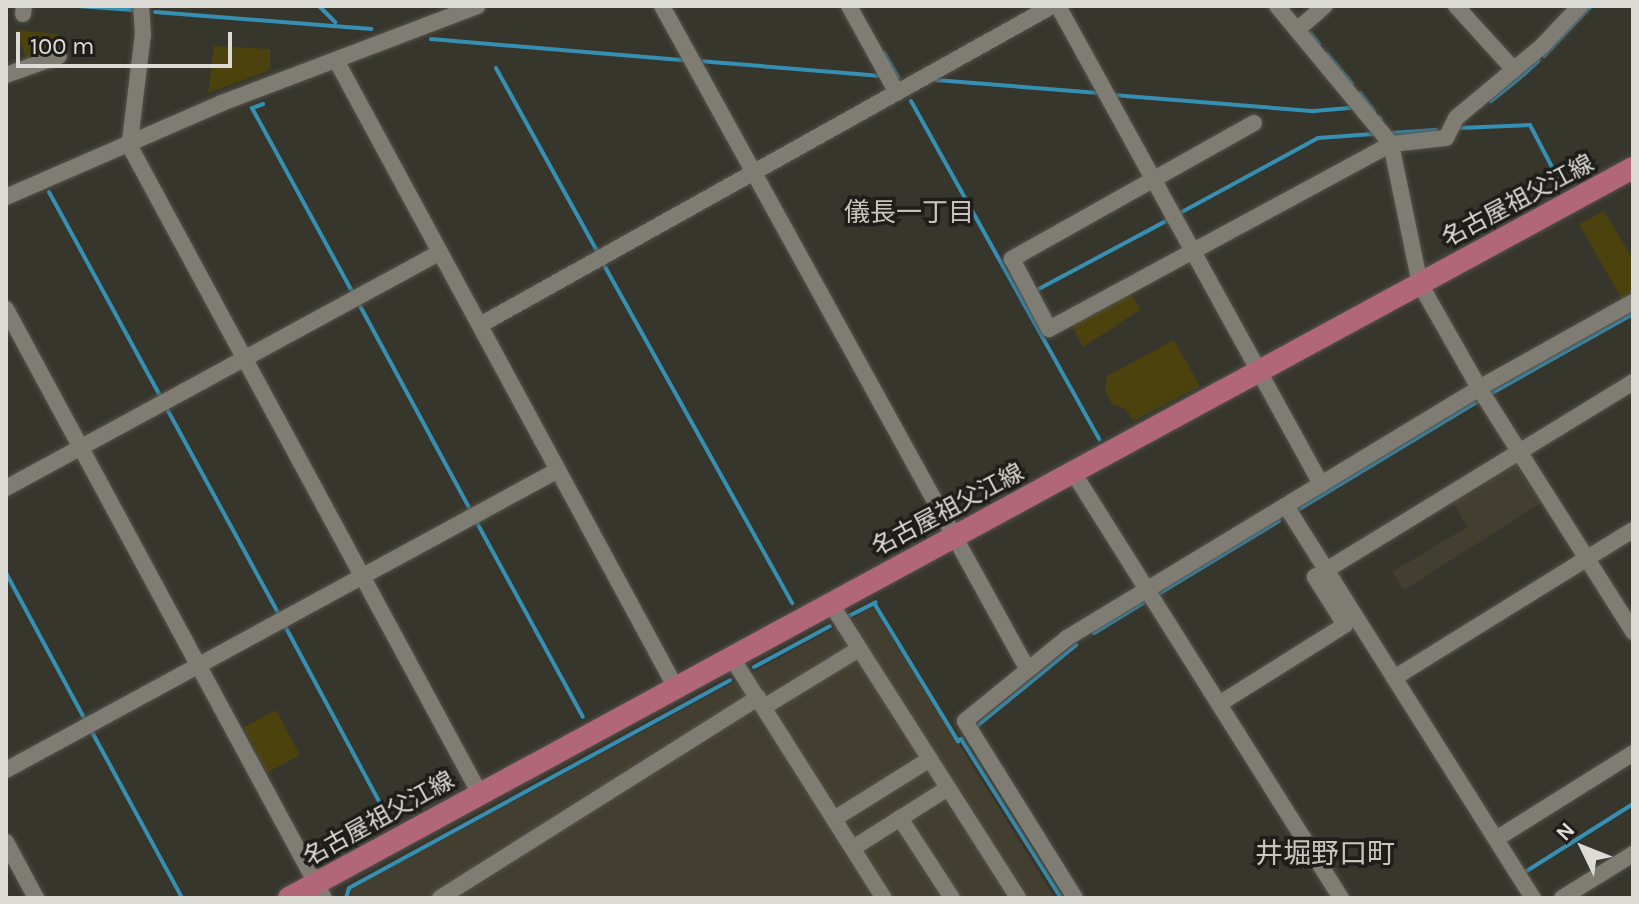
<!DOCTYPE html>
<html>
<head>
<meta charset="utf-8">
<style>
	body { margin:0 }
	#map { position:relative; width:1639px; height:904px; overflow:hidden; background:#37362d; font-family:Karla,"Noto Sans JP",sans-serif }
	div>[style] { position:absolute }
	.built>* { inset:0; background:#423f31 }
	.green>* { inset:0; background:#4c420d; transform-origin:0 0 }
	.stream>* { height:4px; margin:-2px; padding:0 2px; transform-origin:2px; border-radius:2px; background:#3690b4 }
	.roads { filter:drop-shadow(0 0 2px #54524b) drop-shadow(0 0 2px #54524b) }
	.minor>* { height:16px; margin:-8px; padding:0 8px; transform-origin:8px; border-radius:8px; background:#7f7d73 }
	.major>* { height:22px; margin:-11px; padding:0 11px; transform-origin:11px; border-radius:11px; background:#b16778 }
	span { translate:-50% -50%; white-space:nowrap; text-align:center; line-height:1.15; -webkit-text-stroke:7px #1e1d19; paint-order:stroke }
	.street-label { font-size:24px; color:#dcdbd6 }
	.neighbourhood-label { font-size:26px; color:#c8c6bc }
	.quarter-label { font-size:28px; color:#c8c6bc }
	.frame { position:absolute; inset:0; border:8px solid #dcdbd6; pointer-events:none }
	.north { position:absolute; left:1543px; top:808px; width:80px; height:80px; -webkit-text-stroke:6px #1e1d19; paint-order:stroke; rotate:313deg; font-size:22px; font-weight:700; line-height:32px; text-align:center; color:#dcdbd6 }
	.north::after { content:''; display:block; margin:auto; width:28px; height:36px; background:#dcdbd6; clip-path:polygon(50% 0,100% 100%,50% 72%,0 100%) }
	.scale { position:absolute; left:16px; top:32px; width:216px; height:36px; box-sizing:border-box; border:4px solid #dcdbd6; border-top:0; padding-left:10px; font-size:24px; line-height:28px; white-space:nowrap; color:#dcdbd6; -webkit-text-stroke:6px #1e1d19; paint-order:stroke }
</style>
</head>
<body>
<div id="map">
	<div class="built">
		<i style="clip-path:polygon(1511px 463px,1517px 465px,1541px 503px,1404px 590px,1392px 572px,1467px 527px,1451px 499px)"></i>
		<i style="clip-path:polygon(873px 607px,1055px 898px,349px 898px,351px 889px)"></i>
	</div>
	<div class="green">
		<i style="clip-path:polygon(16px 30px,58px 34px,59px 53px,28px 64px)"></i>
		<i style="clip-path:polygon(214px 46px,270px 49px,270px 70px,208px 93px)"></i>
		<i style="clip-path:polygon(1604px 211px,1633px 259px,1633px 295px,1623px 301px,1579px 224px)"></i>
		<i style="clip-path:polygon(1131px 293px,1140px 310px,1083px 347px,1071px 324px)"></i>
		<i style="clip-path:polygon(1174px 340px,1200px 386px,1133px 421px,1126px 409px,1112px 404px,1105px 389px,1107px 376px)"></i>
		<i style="left:276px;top:710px;width:51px;height:37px;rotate:62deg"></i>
	</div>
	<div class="stream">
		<i style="left:78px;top:6px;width:56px;rotate:4.1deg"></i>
		<i style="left:319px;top:6px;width:23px;rotate:45deg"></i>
		<i style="left:155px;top:12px;width:217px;rotate:4.5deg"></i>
		<i style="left:1310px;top:33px;width:14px;rotate:51deg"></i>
		<i style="left:431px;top:39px;width:251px;rotate:4.8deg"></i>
		<i style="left:884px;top:53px;width:28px;rotate:60deg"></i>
		<i style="left:1327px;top:54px;width:39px;rotate:50deg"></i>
		<i style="left:1544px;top:56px;width:69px;rotate:-46.8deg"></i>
		<i style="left:699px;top:61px;width:183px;rotate:4.7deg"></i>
		<i style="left:496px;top:68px;width:211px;rotate:61.1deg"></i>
		<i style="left:1523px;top:75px;width:21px;rotate:-43deg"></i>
		<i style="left:936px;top:80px;width:163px;rotate:4.6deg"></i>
		<i style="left:1360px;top:93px;width:23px;rotate:52deg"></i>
		<i style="left:1113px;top:95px;width:202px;rotate:4.6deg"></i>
		<i style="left:1314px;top:111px;width:38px;rotate:-5deg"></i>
		<i style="left:911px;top:101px;width:387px;rotate:60.9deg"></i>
		<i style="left:1491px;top:101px;width:38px;rotate:-39deg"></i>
		<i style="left:263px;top:104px;width:12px;rotate:160deg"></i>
		<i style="left:252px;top:108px;width:211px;rotate:61.4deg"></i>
		<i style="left:1379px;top:117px;width:3px;rotate:45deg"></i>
		<i style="left:1459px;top:128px;width:71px;rotate:-2.4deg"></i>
		<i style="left:1530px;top:125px;width:71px;rotate:62.4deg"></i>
		<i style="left:1391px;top:133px;width:45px;rotate:-3.8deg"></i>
		<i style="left:49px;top:192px;width:232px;rotate:61.4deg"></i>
		<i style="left:1180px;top:213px;width:157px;rotate:-28.5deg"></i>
		<i style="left:1318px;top:138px;width:55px;rotate:-4.2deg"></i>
		<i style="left:604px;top:265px;width:387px;rotate:60.9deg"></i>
		<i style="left:1035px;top:291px;width:151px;rotate:-28.1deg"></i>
		<i style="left:359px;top:304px;width:235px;rotate:61.6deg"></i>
		<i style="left:1492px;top:393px;width:162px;rotate:-29.3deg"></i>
		<i style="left:167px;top:409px;width:232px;rotate:61.4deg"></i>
		<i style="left:1296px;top:511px;width:211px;rotate:-31.1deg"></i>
		<i style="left:476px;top:521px;width:223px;rotate:61.4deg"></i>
		<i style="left:6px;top:573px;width:165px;rotate:61.7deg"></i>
		<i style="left:1160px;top:593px;width:139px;rotate:-31.2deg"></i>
		<i style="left:874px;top:603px;width:162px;rotate:58.7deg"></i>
		<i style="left:958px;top:741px;width:4px;rotate:-34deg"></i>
		<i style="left:961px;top:739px;width:188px;rotate:57.8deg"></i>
		<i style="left:849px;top:616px;width:30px;rotate:-27deg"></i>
		<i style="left:285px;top:626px;width:222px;rotate:61.8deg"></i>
		<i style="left:1094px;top:633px;width:60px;rotate:-31.3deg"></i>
		<i style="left:754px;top:667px;width:86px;rotate:-28.3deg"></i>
		<i style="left:977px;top:726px;width:128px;rotate:-39.3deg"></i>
		<i style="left:92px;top:732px;width:189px;rotate:61.5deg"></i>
		<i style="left:1525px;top:872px;width:128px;rotate:-32.2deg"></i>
		<i style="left:346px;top:898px;width:10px;rotate:-73deg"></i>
		<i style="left:349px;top:888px;width:434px;rotate:-28.6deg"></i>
	</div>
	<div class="roads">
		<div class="minor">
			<i style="left:662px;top:6px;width:758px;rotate:61.14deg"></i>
			<i style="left:849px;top:6px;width:99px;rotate:61.1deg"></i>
			<i style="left:1058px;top:6px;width:546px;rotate:61.18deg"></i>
			<i style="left:1277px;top:6px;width:179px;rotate:50.4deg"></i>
			<i style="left:1391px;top:144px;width:143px;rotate:78.3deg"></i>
			<i style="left:1420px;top:284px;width:120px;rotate:60.4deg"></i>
			<i style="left:1479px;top:388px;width:289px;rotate:57.7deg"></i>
			<i style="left:1456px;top:6px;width:86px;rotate:47.8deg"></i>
			<i style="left:23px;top:14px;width:8px;rotate:-83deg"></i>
			<i style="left:1297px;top:30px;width:37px;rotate:-41deg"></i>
			<i style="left:336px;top:60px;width:714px;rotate:61.57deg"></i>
			<i style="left:6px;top:75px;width:56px;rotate:-19.7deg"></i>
			<i style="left:1254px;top:123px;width:278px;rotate:150.7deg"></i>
			<i style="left:1012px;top:259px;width:79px;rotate:62.1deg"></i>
			<i style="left:1049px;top:329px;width:389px;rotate:-28.4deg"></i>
			<i style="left:1391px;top:144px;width:55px;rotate:-6.2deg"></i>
			<i style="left:1446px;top:138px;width:22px;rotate:-63deg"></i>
			<i style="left:1456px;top:118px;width:112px;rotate:-39.9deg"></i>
			<i style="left:1542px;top:46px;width:55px;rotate:-46.5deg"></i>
			<i style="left:130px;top:141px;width:108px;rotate:-83.1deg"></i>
			<i style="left:143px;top:34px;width:28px;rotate:-94deg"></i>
			<i style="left:128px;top:143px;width:740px;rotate:61.6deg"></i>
			<i style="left:6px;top:197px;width:236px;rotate:-23.5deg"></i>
			<i style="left:222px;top:103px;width:273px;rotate:-20.8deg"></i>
			<i style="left:6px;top:309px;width:669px;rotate:61.64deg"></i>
			<i style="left:480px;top:325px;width:655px;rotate:-29.15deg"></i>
			<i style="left:1073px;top:472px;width:503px;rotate:57.83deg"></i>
			<i style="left:6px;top:488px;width:494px;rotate:-28.5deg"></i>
			<i style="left:1286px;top:506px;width:463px;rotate:57.8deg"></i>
			<i style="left:831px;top:604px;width:348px;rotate:57.5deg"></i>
			<i style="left:732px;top:658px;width:284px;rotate:57.7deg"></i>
			<i style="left:1394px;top:678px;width:281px;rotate:-31.8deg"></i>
			<i style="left:1219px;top:704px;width:149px;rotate:-32.1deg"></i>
			<i style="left:1345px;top:625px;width:57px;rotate:-122deg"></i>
			<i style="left:1315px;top:577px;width:373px;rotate:-31.5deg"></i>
			<i style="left:764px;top:707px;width:111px;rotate:-31.4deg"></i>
			<i style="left:6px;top:770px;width:628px;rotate:-28.52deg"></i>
			<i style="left:900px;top:818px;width:95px;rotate:57deg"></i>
			<i style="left:834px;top:819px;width:113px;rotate:-32deg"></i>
			<i style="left:1496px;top:839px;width:162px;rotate:-32.1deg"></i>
			<i style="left:6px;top:842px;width:64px;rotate:61.8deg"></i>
			<i style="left:853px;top:848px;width:112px;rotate:-32.3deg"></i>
			<i style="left:440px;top:898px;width:376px;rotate:-32.2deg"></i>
			<i style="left:1075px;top:898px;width:208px;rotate:-121.9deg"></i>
			<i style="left:965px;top:721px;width:132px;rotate:-39.1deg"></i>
			<i style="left:1067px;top:638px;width:482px;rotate:-31.2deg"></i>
			<i style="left:1479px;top:388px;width:176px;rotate:-29.2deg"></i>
			<i style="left:1562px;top:898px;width:84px;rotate:-31.8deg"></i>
		</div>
		<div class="major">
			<i style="left:289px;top:898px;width:1529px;rotate:-28.51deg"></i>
		</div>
	</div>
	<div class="street-label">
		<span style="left:1518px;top:201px;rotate:-28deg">名古屋祖父江線</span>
		<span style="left:948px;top:510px;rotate:-28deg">名古屋祖父江線</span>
		<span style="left:379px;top:819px;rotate:-29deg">名古屋祖父江線</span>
	</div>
	<div class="neighbourhood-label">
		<span style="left:909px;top:213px">儀長一丁目</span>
	</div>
	<div class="quarter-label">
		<span style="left:1325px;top:854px">井堀野口町</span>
	</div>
	<div class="frame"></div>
	<div class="north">N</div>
	<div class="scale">100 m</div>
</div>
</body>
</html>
